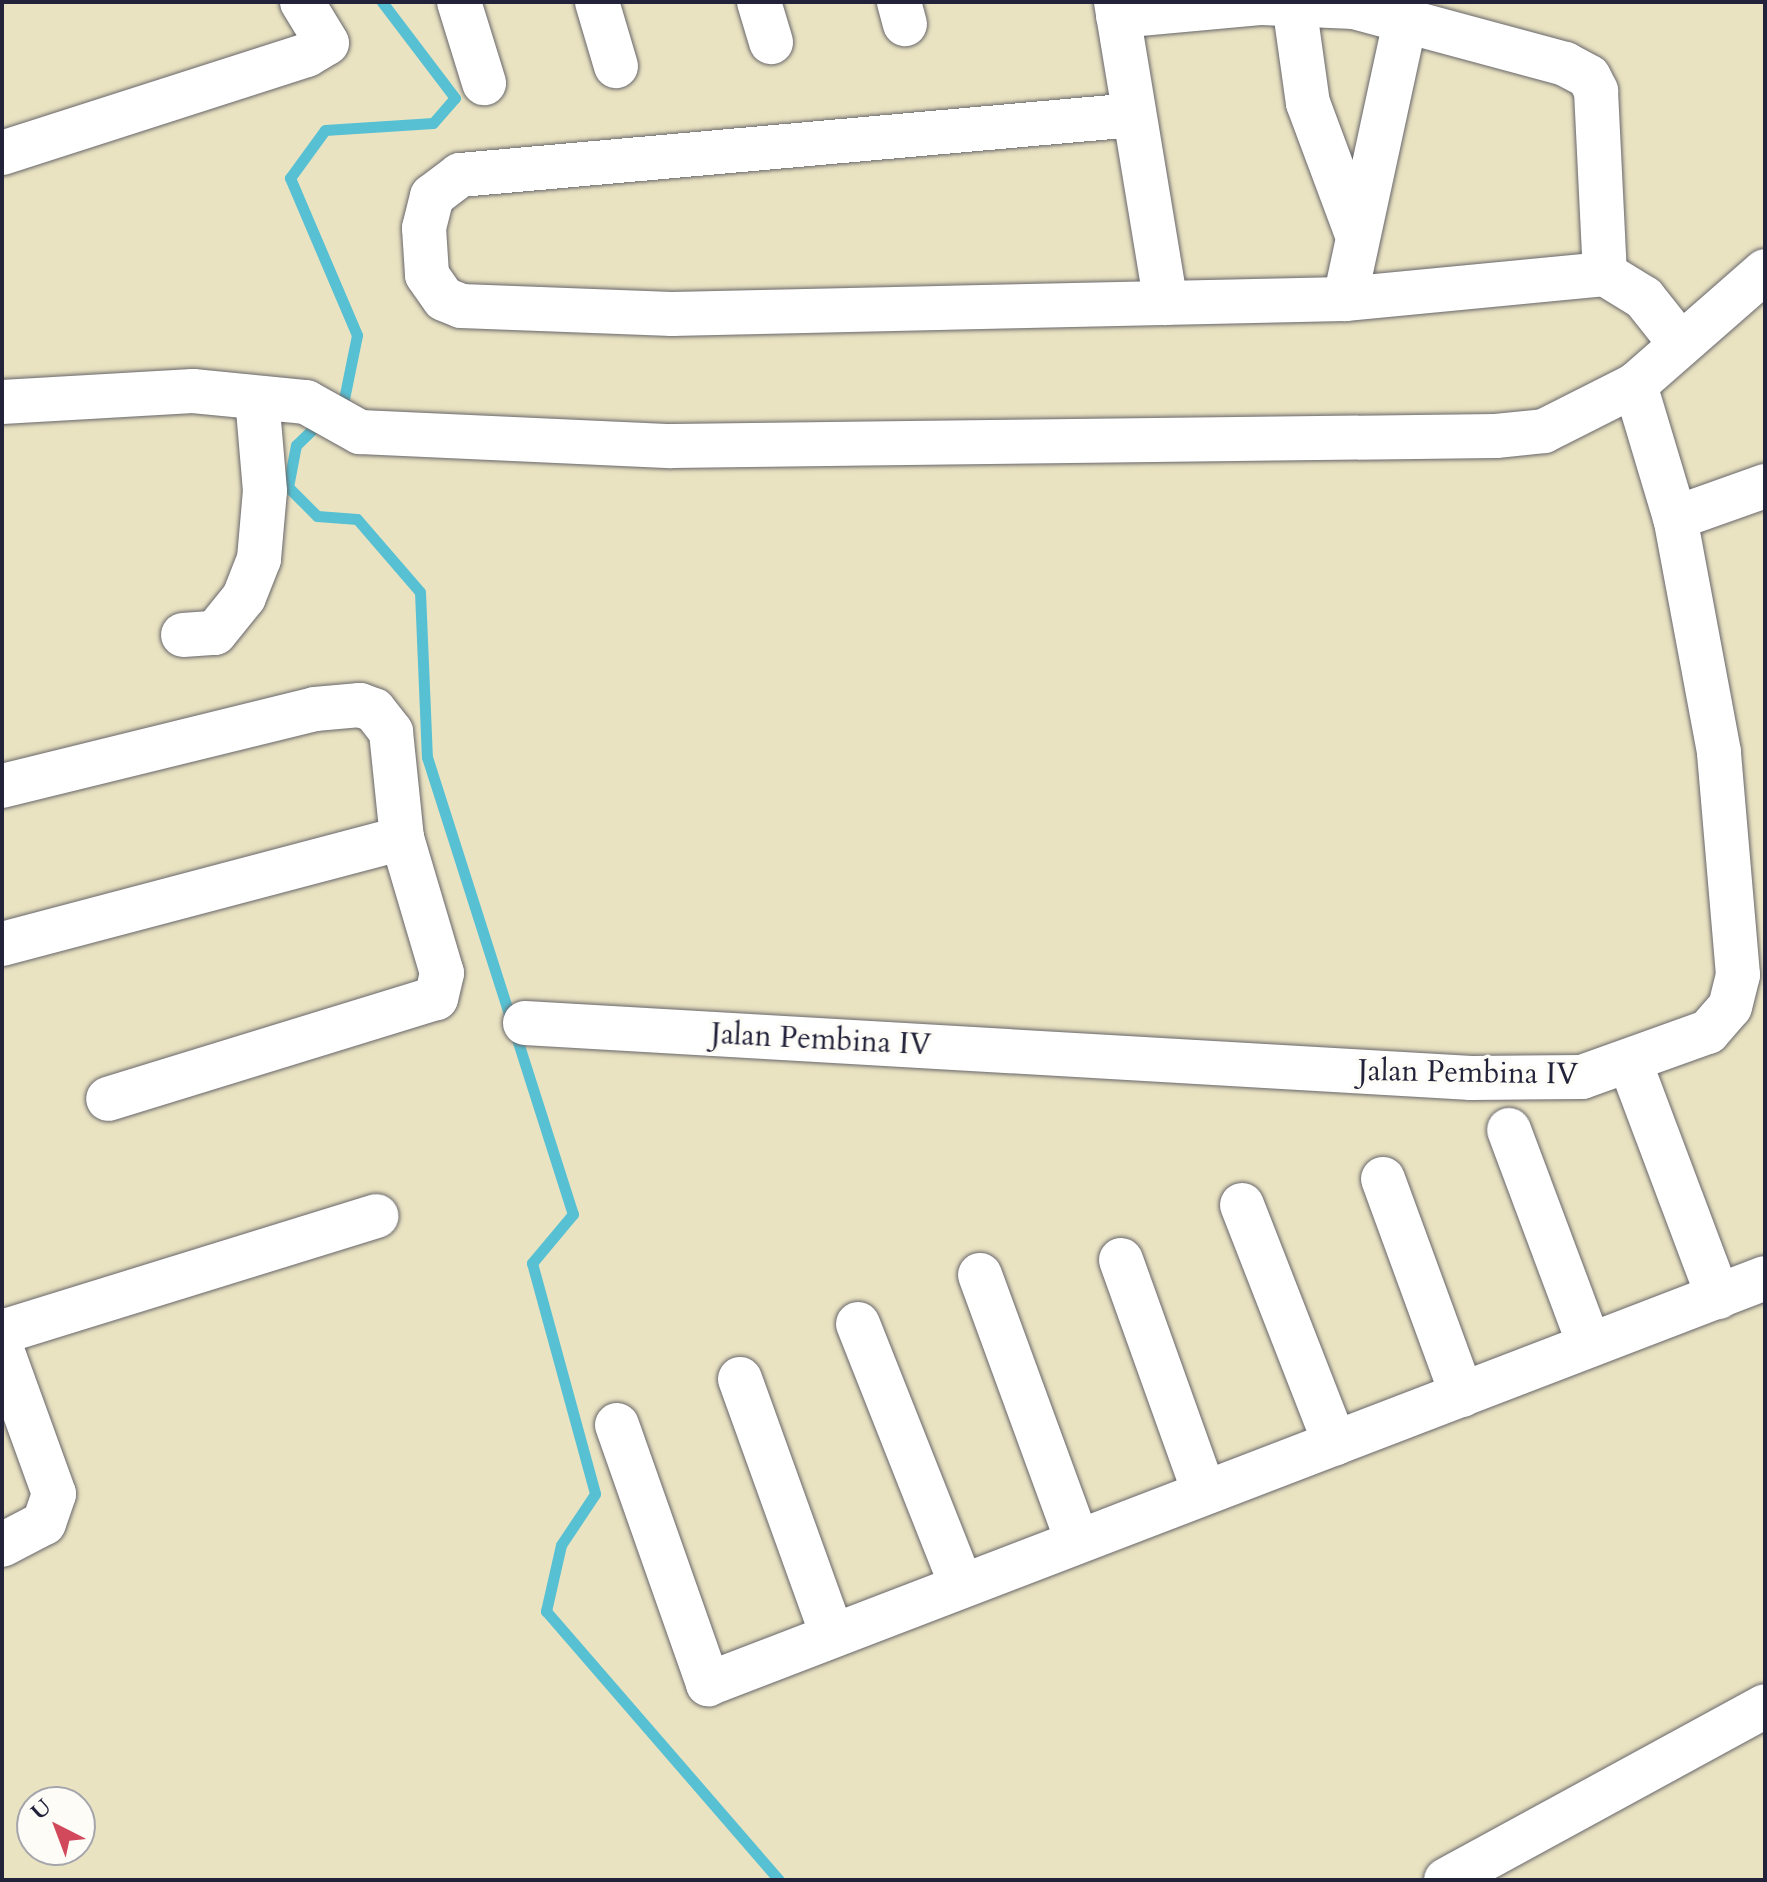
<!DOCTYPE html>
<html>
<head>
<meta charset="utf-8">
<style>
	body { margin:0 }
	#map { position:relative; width:1767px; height:1882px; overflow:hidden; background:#eae3c2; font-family:Cardo,serif }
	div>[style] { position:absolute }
	.stream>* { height:11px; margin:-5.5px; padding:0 5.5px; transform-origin:5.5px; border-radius:5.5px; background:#57c1d3 }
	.roads { filter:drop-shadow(0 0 2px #68666a) drop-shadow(0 0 2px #68666a) }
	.street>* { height:44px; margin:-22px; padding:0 22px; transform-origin:22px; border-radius:22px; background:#fff }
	span { translate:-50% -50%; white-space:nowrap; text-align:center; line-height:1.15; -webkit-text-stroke:7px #fdfcf7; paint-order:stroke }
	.street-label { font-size:30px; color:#22223b }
	.frame { position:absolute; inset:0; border:4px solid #22223b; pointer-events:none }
	.north { position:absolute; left:16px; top:1786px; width:80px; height:80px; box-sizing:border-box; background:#fdfcf7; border:2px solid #a5a5ac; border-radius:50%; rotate:318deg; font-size:22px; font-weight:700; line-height:32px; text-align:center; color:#22223b }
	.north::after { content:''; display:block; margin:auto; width:28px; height:36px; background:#d1495b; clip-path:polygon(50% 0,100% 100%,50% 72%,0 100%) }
</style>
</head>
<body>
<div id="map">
	<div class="stream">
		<i style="left:336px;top:408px;width:12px;rotate:-48deg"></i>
		<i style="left:344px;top:399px;width:65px;rotate:-78.5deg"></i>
		<i style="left:357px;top:335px;width:171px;rotate:-113.1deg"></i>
		<i style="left:290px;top:178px;width:59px;rotate:-53.9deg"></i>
		<i style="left:325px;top:130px;width:108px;rotate:-3.7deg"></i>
		<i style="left:433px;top:123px;width:33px;rotate:-49deg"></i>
		<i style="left:455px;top:98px;width:121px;rotate:-127.2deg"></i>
		<i style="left:320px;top:422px;width:33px;rotate:136deg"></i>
		<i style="left:296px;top:445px;width:43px;rotate:100.8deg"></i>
		<i style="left:288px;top:487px;width:41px;rotate:45deg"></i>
		<i style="left:317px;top:516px;width:40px;rotate:4.3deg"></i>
		<i style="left:357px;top:519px;width:96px;rotate:49.2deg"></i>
		<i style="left:420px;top:592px;width:165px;rotate:87.6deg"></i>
		<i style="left:427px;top:757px;width:480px;rotate:72.3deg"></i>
		<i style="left:573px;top:1214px;width:64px;rotate:129.9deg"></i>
		<i style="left:532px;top:1263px;width:239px;rotate:74.7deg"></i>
		<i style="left:595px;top:1494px;width:61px;rotate:123.7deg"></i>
		<i style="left:561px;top:1545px;width:68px;rotate:102.8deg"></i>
		<i style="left:546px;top:1611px;width:356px;rotate:49.1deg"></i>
	</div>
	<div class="roads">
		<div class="street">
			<i style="left:459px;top:2px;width:85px;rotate:72.8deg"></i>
			<i style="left:597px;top:2px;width:67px;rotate:73.5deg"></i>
			<i style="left:759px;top:2px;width:42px;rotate:73.3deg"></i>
			<i style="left:899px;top:2px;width:23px;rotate:75deg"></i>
			<i style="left:1116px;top:2px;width:305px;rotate:80.6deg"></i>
			<i style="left:1294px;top:4px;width:100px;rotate:82deg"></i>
			<i style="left:1308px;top:103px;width:141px;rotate:69.6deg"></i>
			<i style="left:1118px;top:16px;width:145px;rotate:-5.2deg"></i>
			<i style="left:1262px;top:3px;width:92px;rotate:2.5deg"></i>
			<i style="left:1354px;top:7px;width:219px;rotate:15.1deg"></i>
			<i style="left:1565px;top:64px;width:27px;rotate:28deg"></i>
			<i style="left:1589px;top:77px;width:16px;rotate:63deg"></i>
			<i style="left:1596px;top:91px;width:183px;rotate:87.2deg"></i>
			<i style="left:1134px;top:115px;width:677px;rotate:174.91deg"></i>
			<i style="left:460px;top:175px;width:35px;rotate:143deg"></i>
			<i style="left:432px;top:196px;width:33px;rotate:104deg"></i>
			<i style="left:424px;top:228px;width:47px;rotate:86.3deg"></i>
			<i style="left:427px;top:275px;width:29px;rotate:55deg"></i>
			<i style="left:444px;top:299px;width:18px;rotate:22deg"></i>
			<i style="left:461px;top:306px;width:211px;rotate:2.2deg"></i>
			<i style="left:672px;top:314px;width:673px;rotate:-1.28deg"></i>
			<i style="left:1345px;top:299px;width:261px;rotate:-5.5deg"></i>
			<i style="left:1605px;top:274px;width:46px;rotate:31.6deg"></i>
			<i style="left:1644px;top:298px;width:56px;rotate:51.5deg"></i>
			<i style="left:2px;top:153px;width:320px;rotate:-17.8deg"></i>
			<i style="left:307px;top:55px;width:23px;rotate:-31deg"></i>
			<i style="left:327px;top:43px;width:48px;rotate:-121.4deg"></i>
			<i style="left:1345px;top:299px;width:284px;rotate:-77.8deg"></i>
			<i style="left:2px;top:402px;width:191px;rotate:-3.3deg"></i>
			<i style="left:193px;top:391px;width:114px;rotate:5.6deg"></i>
			<i style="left:306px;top:402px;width:62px;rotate:29.1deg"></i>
			<i style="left:360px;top:432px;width:312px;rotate:2.6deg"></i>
			<i style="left:672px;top:446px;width:824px;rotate:-0.7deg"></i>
			<i style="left:1496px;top:436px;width:48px;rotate:-5.9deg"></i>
			<i style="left:1544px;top:431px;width:102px;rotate:-26.8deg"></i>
			<i style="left:1635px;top:385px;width:173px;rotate:-41.2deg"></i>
			<i style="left:1675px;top:518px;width:96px;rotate:-19.6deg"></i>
			<i style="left:183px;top:635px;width:32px;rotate:-4deg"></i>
			<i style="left:215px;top:633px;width:46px;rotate:-51.1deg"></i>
			<i style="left:244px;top:597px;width:41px;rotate:-68.5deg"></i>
			<i style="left:259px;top:559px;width:68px;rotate:-85deg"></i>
			<i style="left:265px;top:491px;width:93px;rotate:-94.9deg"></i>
			<i style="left:2px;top:786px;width:322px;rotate:-13.8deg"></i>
			<i style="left:315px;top:709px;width:45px;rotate:-5.1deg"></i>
			<i style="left:360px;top:705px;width:15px;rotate:20deg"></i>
			<i style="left:374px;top:710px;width:28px;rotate:52deg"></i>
			<i style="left:391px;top:732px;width:107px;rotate:84.1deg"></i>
			<i style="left:2px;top:944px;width:414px;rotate:-14.8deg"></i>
			<i style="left:402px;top:838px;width:141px;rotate:73.5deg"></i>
			<i style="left:442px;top:973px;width:26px;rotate:103deg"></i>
			<i style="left:436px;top:998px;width:343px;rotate:162.9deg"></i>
			<i style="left:525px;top:1023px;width:948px;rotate:3.33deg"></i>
			<i style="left:1471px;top:1078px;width:111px;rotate:-0.5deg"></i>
			<i style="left:1582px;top:1077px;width:134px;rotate:-19.7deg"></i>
			<i style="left:1708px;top:1032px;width:33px;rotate:-49deg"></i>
			<i style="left:1730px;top:1007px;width:33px;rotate:-76deg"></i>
			<i style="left:1738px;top:975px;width:224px;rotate:-94.9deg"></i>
			<i style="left:1719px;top:752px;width:238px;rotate:-100.6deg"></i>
			<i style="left:1675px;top:518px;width:139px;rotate:-106.7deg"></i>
			<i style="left:1631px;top:1065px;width:248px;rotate:69.4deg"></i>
			<i style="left:1509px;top:1130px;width:228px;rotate:69.5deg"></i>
			<i style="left:1383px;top:1179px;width:230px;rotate:69.9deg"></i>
			<i style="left:1242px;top:1205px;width:256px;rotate:68.7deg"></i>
			<i style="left:1121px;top:1260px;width:246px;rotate:70.3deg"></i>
			<i style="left:980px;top:1275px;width:282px;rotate:69.9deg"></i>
			<i style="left:858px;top:1324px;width:280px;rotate:68.4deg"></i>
			<i style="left:2px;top:1332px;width:392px;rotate:-17.2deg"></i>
			<i style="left:2px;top:1350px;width:153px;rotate:70.1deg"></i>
			<i style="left:54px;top:1494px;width:31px;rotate:109deg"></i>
			<i style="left:44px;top:1523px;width:47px;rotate:152.4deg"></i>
			<i style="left:740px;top:1379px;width:272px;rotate:70.2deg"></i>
			<i style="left:617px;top:1425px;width:275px;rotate:70.6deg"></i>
			<i style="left:708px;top:1684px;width:1132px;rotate:-21.01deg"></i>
			<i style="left:1446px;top:1880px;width:363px;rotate:-28.6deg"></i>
		</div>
	</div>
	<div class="street-label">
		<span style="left:821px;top:1040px;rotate:3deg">Jalan Pembina IV</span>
		<span style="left:1468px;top:1073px;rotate:1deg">Jalan Pembina IV</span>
	</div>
	<div class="frame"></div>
	<div class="north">U</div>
</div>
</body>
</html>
